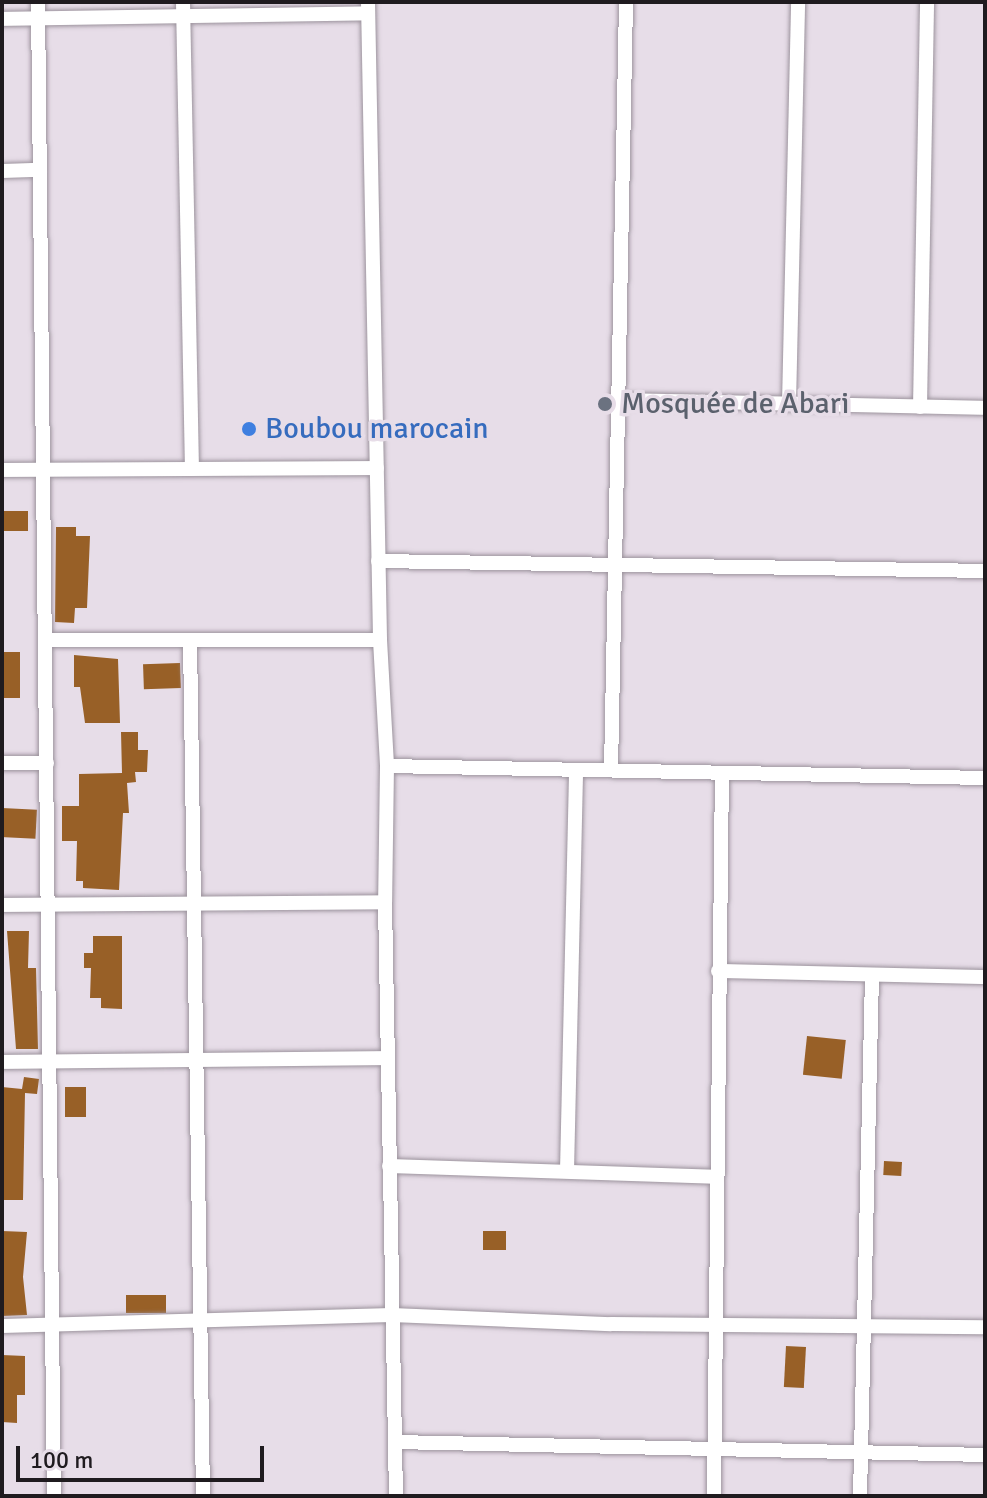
<!DOCTYPE html>
<html>
<head>
<meta charset="utf-8">
<style>
	body { margin:0 }
	#map { position:relative; width:987px; height:1498px; overflow:hidden; background:#e7dde8; font-family:Signika,sans-serif }
	div>[style] { position:absolute }
	.building>* { inset:0; background:#986027; transform-origin:0 0 }
	.roads { filter:drop-shadow(0 0 2px #9c939d) drop-shadow(0 0 2px #9c939d) }
	.street>* { height:14px; margin:-7px; padding:0 7px; transform-origin:7px; border-radius:7px; background:#fff }
	.dots>* { width:22px; height:22px; translate:-50% -50%; box-sizing:border-box; border:4px solid #e7dde8; border-radius:50% }
	span { translate:-50% -50%; white-space:nowrap; text-align:center; line-height:1.15; -webkit-text-stroke:7px #e7dde8; paint-order:stroke }
	.worship-label { font-size:30px; color:#5b616d }
	.left { translate:0 -50%; text-align:left }
	.shop-label { font-size:30px; color:#366cbe }
	.frame { position:absolute; inset:0; border:4px solid #1f1b1f; pointer-events:none }
	.scale { position:absolute; left:16px; top:1446px; width:248px; height:36px; box-sizing:border-box; border:4px solid #1f1b1f; border-top:0; padding-left:10px; font-size:24px; line-height:28px; white-space:nowrap; color:#1f1b1f; -webkit-text-stroke:6px #e7dde8; paint-order:stroke }
</style>
</head>
<body>
<div id="map">
	<div class="building">
		<i style="left:2px;top:511px;width:26px;height:20px"></i>
		<i style="clip-path:polygon(56px 527px,76px 527px,76px 536px,90px 536px,87px 608px,75px 608px,74px 623px,55px 622px)"></i>
		<i style="left:2px;top:652px;width:18px;height:46px"></i>
		<i style="clip-path:polygon(74px 655px,118px 659px,120px 723px,85px 723px,80px 687px,74px 687px)"></i>
		<i style="left:180px;top:663px;width:25px;height:37px;rotate:88deg"></i>
		<i style="clip-path:polygon(121px 732px,138px 732px,138px 750px,148px 750px,147px 772px,135px 772px,136px 782px,127px 783px,129px 813px,123px 813px,119px 890px,83px 888px,83px 881px,76px 881px,77px 841px,62px 841px,62px 806px,79px 806px,79px 774px,122px 773px)"></i>
		<i style="left:2px;top:808px;width:35px;height:29px;rotate:3deg"></i>
		<i style="clip-path:polygon(7px 931px,29px 931px,28px 968px,36px 968px,38px 1049px,16px 1049px)"></i>
		<i style="clip-path:polygon(93px 936px,122px 936px,122px 1009px,101px 1008px,101px 998px,90px 998px,91px 968px,84px 968px,84px 953px,93px 953px)"></i>
		<i style="left:807px;top:1036px;width:39px;height:39px;rotate:6deg"></i>
		<i style="clip-path:polygon(24px 1077px,39px 1079px,37px 1094px,25px 1093px,23px 1200px,2px 1200px,2px 1087px,22px 1089px)"></i>
		<i style="left:65px;top:1087px;width:21px;height:30px"></i>
		<i style="left:884px;top:1161px;width:18px;height:14px;rotate:3deg"></i>
		<i style="clip-path:polygon(2px 1231px,27px 1232px,23px 1277px,27px 1315px,2px 1316px)"></i>
		<i style="left:506px;top:1231px;width:19px;height:23px;rotate:90deg"></i>
		<i style="left:126px;top:1295px;width:40px;height:18px"></i>
		<i style="left:786px;top:1346px;width:20px;height:41px;rotate:3deg"></i>
		<i style="clip-path:polygon(2px 1355px,25px 1356px,25px 1395px,17px 1395px,17px 1423px,2px 1422px)"></i>
	</div>
	<div class="roads">
		<div class="street">
			<i style="left:38px;top:2px;width:1494px;rotate:89.39deg"></i>
			<i style="left:183px;top:2px;width:467px;rotate:88.9deg"></i>
			<i style="left:368px;top:2px;width:638px;rotate:88.92deg"></i>
			<i style="left:380px;top:640px;width:126px;rotate:86.8deg"></i>
			<i style="left:387px;top:766px;width:136px;rotate:90.8deg"></i>
			<i style="left:385px;top:902px;width:594px;rotate:88.94deg"></i>
			<i style="left:2px;top:19px;width:366px;rotate:-0.9deg"></i>
			<i style="left:2px;top:171px;width:38px;rotate:-2deg"></i>
			<i style="left:615px;top:400px;width:370px;rotate:1.2deg"></i>
			<i style="left:789px;top:404px;width:402px;rotate:-88.7deg"></i>
			<i style="left:920px;top:407px;width:405px;rotate:-89deg"></i>
			<i style="left:2px;top:470px;width:375px;rotate:-0.3deg"></i>
			<i style="left:378px;top:561px;width:607px;rotate:0.94deg"></i>
			<i style="left:45px;top:640px;width:335px"></i>
			<i style="left:190px;top:640px;width:856px;rotate:89.13deg"></i>
			<i style="left:2px;top:763px;width:45px"></i>
			<i style="left:387px;top:766px;width:598px;rotate:1.15deg"></i>
			<i style="left:611px;top:770px;width:768px;rotate:-88.88deg"></i>
			<i style="left:2px;top:905px;width:383px;rotate:-0.4deg"></i>
			<i style="left:718px;top:971px;width:267px;rotate:1.3deg"></i>
			<i style="left:2px;top:1062px;width:385px;rotate:-0.6deg"></i>
			<i style="left:389px;top:1166px;width:326px;rotate:1.9deg"></i>
			<i style="left:567px;top:1171px;width:401px;rotate:-88.7deg"></i>
			<i style="left:2px;top:1326px;width:390px;rotate:-1.6deg"></i>
			<i style="left:392px;top:1315px;width:219px;rotate:2.4deg"></i>
			<i style="left:611px;top:1324px;width:374px;rotate:0.5deg"></i>
			<i style="left:395px;top:1442px;width:590px;rotate:1.26deg"></i>
			<i style="left:714px;top:1496px;width:723px;rotate:-89.37deg"></i>
			<i style="left:860px;top:1496px;width:521px;rotate:-88.68deg"></i>
		</div>
	</div>
	<div class="dots">
		<i style="left:605px;top:404px;background:#6b7280"></i>
		<i style="left:249px;top:429px;background:#3f7fe0"></i>
	</div>
	<div class="worship-label">
		<span class="left" style="left:621px;top:404px">Mosquée de Abari</span>
	</div>
	<div class="shop-label">
		<span class="left" style="left:265px;top:429px">Boubou marocain</span>
	</div>
	<div class="frame"></div>
	<div class="scale">100 m</div>
</div>
</body>
</html>
